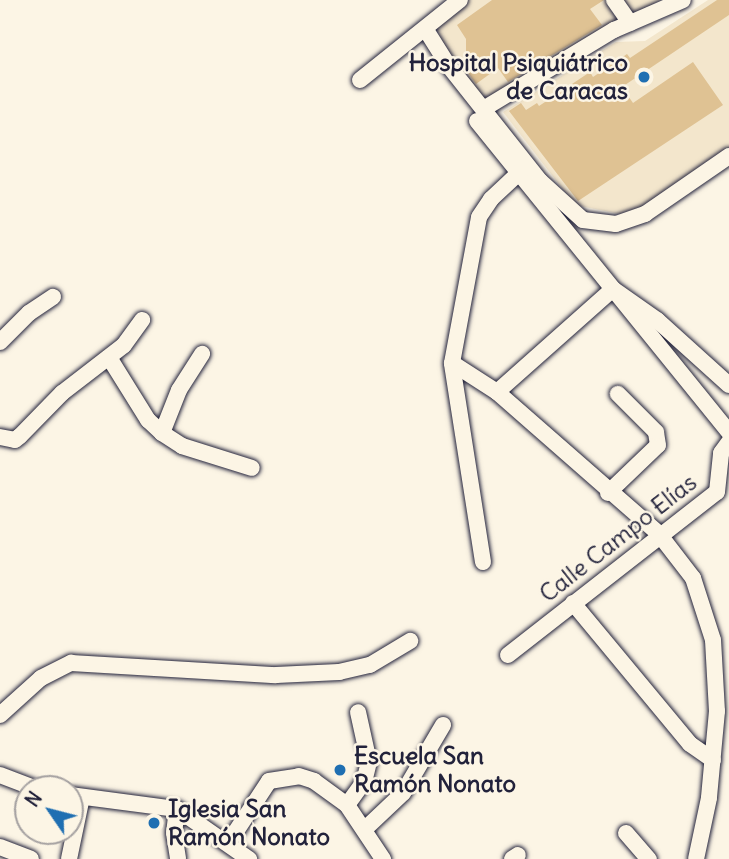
<!DOCTYPE html>
<html>
<head>
<meta charset="utf-8">
<style>
	body { margin:0 }
	#map { position:relative; width:729px; height:859px; overflow:hidden; background:#fcf5e5; font-family:Delius,sans-serif }
	div>[style] { position:absolute }
	.built>* { inset:0; background:#f3e6cc }
	.building>* { inset:0; background:#dfc293 }
	.roads { filter:drop-shadow(0 0 2px #22223b) drop-shadow(0 0 2px #22223b) }
	.minor>* { height:16px; margin:-8px; padding:0 8px; transform-origin:8px; border-radius:8px; background:#fcf5e5 }
	.dots>* { width:19px; height:19px; translate:-50% -50%; box-sizing:border-box; border:4px solid #fcf5e5; border-radius:50% }
	span { translate:-50% -50%; white-space:nowrap; text-align:center; line-height:1.15; -webkit-text-stroke:5px #fcf5e5; paint-order:stroke }
	.poi-label { font-size:24px; color:#22223b; font-weight:700 }
	.right { translate:-100% -50%; text-align:right }
	.left { translate:0 -50%; text-align:left }
	.street-label { font-size:24px; color:#22223b }
	.north { position:absolute; left:14px; top:775px; width:70px; height:70px; box-sizing:border-box; background:#fcf5e5; border:2px solid #a5a1a1; border-radius:50%; rotate:305deg; font-size:19px; font-weight:700; line-height:28px; text-align:center; color:#22223b }
	.north::after { content:''; display:block; margin:auto; width:24px; height:32px; background:#1f6fb2; clip-path:polygon(50% 0,100% 100%,50% 72%,0 100%) }
</style>
</head>
<body>
<div id="map">
	<div class="built">
		<i style="clip-path:polygon(462px 0,660px 0,487px 100px,452px 65px,434px 22px)"></i>
		<i style="clip-path:polygon(708px 0,729px 0,729px 153px,678px 189px,625px 215px,575px 205px,503px 112px,616px 42px,645px 41px)"></i>
	</div>
	<div class="building">
		<i style="clip-path:polygon(492px 0,604px 0,590px 9px,602px 25px,508px 82px,498px 68px,476px 84px,461px 63px,466px 60px,466px 39px,457px 25px)"></i>
		<i style="clip-path:polygon(717px 0,729px 0,729px 15px,622px 87px,633px 103px,693px 62px,723px 105px,578px 201px,509px 111px,521px 103px,526px 110px,537px 103px,539px 106px,590px 72px,593px 77px,627px 54px,630px 58px)"></i>
	</div>
	<div class="roads">
		<div class="minor">
			<i style="left:614px;top:0;width:28px;rotate:55deg"></i>
			<i style="left:426px;top:30px;width:41px;rotate:57.8deg"></i>
			<i style="left:448px;top:65px;width:148px;rotate:51.6deg"></i>
			<i style="left:540px;top:181px;width:58px;rotate:42.2deg"></i>
			<i style="left:583px;top:220px;width:33px;rotate:7deg"></i>
			<i style="left:616px;top:224px;width:31px;rotate:-19deg"></i>
			<i style="left:645px;top:214px;width:102px;rotate:-34.6deg"></i>
			<i style="left:360px;top:80px;width:128px;rotate:-38.7deg"></i>
			<i style="left:485px;top:108px;width:151px;rotate:-31.2deg"></i>
			<i style="left:614px;top:30px;width:75px;rotate:-23.5deg"></i>
			<i style="left:477px;top:121px;width:216px;rotate:51deg"></i>
			<i style="left:613px;top:289px;width:54px;rotate:35.2deg"></i>
			<i style="left:657px;top:320px;width:97px;rotate:42.1deg"></i>
			<i style="left:0;top:342px;width:41px;rotate:-45deg"></i>
			<i style="left:29px;top:313px;width:29px;rotate:-34deg"></i>
			<i style="left:110px;top:359px;width:72px;rotate:58.1deg"></i>
			<i style="left:148px;top:420px;width:19px;rotate:43deg"></i>
			<i style="left:162px;top:433px;width:24px;rotate:33deg"></i>
			<i style="left:182px;top:446px;width:73px;rotate:17.4deg"></i>
			<i style="left:452px;top:363px;width:54px;rotate:32.8deg"></i>
			<i style="left:497px;top:392px;width:215px;rotate:41.2deg"></i>
			<i style="left:659px;top:534px;width:56px;rotate:52.3deg"></i>
			<i style="left:693px;top:578px;width:65px;rotate:72.1deg"></i>
			<i style="left:713px;top:640px;width:71px;rotate:86.8deg"></i>
			<i style="left:717px;top:711px;width:87px;rotate:95.3deg"></i>
			<i style="left:709px;top:798px;width:62px;rotate:102deg"></i>
			<i style="left:497px;top:392px;width:155px;rotate:-41.6deg"></i>
			<i style="left:613px;top:289px;width:184px;rotate:51deg"></i>
			<i style="left:162px;top:433px;width:46px;rotate:-68.4deg"></i>
			<i style="left:179px;top:390px;width:43px;rotate:-57.4deg"></i>
			<i style="left:0;top:437px;width:15px;rotate:11deg"></i>
			<i style="left:15px;top:440px;width:6px;rotate:-39deg"></i>
			<i style="left:20px;top:436px;width:60px;rotate:-45.7deg"></i>
			<i style="left:62px;top:393px;width:78px;rotate:-37.7deg"></i>
			<i style="left:124px;top:345px;width:31px;rotate:-54deg"></i>
			<i style="left:608px;top:493px;width:69px;rotate:-43.8deg"></i>
			<i style="left:658px;top:445px;width:13px;rotate:-99deg"></i>
			<i style="left:656px;top:432px;width:54px;rotate:-135deg"></i>
			<i style="left:483px;top:562px;width:201px;rotate:-98.9deg"></i>
			<i style="left:452px;top:363px;width:148px;rotate:-79.5deg"></i>
			<i style="left:479px;top:217px;width:22px;rotate:-56deg"></i>
			<i style="left:491px;top:199px;width:40px;rotate:-43deg"></i>
			<i style="left:573px;top:603px;width:183px;rotate:50.3deg"></i>
			<i style="left:690px;top:744px;width:28px;rotate:35deg"></i>
			<i style="left:508px;top:655px;width:265px;rotate:-38deg"></i>
			<i style="left:717px;top:492px;width:39px;rotate:-84deg"></i>
			<i style="left:721px;top:453px;width:14px;rotate:-54deg"></i>
			<i style="left:0;top:715px;width:55px;rotate:-42.1deg"></i>
			<i style="left:41px;top:678px;width:34px;rotate:-27deg"></i>
			<i style="left:71px;top:663px;width:205px;rotate:3.4deg"></i>
			<i style="left:276px;top:675px;width:63px;rotate:-2.7deg"></i>
			<i style="left:339px;top:672px;width:32px;rotate:-13deg"></i>
			<i style="left:370px;top:665px;width:47px;rotate:-31deg"></i>
			<i style="left:0;top:775px;width:40px;rotate:21deg"></i>
			<i style="left:70px;top:795px;width:108px;rotate:7.5deg"></i>
			<i style="left:177px;top:809px;width:88px;rotate:34.8deg"></i>
			<i style="left:347px;top:805px;width:29px;rotate:-54deg"></i>
			<i style="left:364px;top:782px;width:21px;rotate:-76deg"></i>
			<i style="left:369px;top:762px;width:51px;rotate:-102.4deg"></i>
			<i style="left:177px;top:809px;width:24px;rotate:97deg"></i>
			<i style="left:174px;top:833px;width:26px;rotate:81deg"></i>
			<i style="left:366px;top:828px;width:51px;rotate:-43.4deg"></i>
			<i style="left:403px;top:793px;width:79px;rotate:-59.5deg"></i>
			<i style="left:626px;top:833px;width:35px;rotate:49deg"></i>
			<i style="left:229px;top:842px;width:73px;rotate:-56.7deg"></i>
			<i style="left:269px;top:781px;width:30px;rotate:-9deg"></i>
			<i style="left:299px;top:776px;width:16px;rotate:18deg"></i>
			<i style="left:314px;top:781px;width:41px;rotate:36deg"></i>
			<i style="left:347px;top:805px;width:65px;rotate:56.3deg"></i>
			<i style="left:0;top:847px;width:33px;rotate:21deg"></i>
			<i style="left:69px;top:859px;width:63px;rotate:-78.2deg"></i>
			<i style="left:512px;top:859px;width:7px;rotate:-34deg"></i>
		</div>
	</div>
	<div class="dots">
		<i style="left:644px;top:77px;background:#1f6fb2"></i>
		<i style="left:340px;top:770px;background:#1f6fb2"></i>
		<i style="left:154px;top:823px;background:#1f6fb2"></i>
	</div>
	<div class="poi-label">
		<span class="right" style="left:628px;top:77px">Hospital Psiquiátrico<br>de Caracas</span>
		<span class="left" style="left:354px;top:770px">Escuela San<br>Ramón Nonato</span>
		<span class="left" style="left:168px;top:823px">Iglesia San<br>Ramón Nonato</span>
	</div>
	<div class="street-label">
		<span style="left:618px;top:538px;rotate:-38deg">Calle Campo Elías</span>
	</div>
	<div class="north">N</div>
</div>
</body>
</html>
